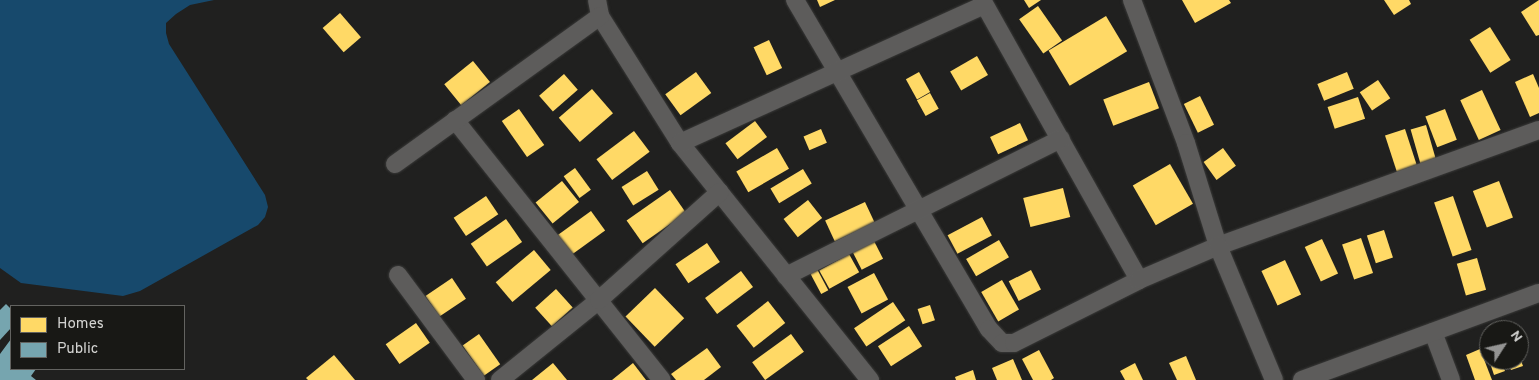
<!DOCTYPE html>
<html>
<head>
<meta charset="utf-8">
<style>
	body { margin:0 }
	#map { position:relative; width:1539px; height:380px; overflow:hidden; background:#20201f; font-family:Overpass,sans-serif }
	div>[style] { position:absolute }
	.water>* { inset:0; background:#17496c }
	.homes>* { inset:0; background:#ffd966; transform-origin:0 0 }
	.public>* { inset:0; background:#76a5af }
	.roads { filter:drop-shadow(0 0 1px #3a3a39) drop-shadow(0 0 1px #3a3a39) }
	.street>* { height:18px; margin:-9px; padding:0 9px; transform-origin:9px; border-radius:9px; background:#5d5c5b }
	span { translate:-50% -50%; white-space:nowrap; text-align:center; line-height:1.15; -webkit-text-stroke:5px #181815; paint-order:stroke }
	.legend { position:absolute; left:10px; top:305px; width:175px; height:65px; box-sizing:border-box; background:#181815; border:1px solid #636360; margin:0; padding:6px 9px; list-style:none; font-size:15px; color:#d3d3d1 }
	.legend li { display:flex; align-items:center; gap:10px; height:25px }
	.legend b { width:25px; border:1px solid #636360 }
	.north { position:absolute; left:1479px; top:320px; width:50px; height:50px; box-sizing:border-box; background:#181815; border:1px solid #636360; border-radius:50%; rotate:55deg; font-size:14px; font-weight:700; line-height:20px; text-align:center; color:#d3d3d1 }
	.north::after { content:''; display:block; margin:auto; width:18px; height:22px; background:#949493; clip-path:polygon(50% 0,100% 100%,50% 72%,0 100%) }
</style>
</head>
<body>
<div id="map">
	<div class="water">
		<i style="clip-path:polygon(0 0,214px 0,190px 5px,176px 14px,166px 23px,166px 33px,169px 44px,265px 195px,268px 207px,265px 217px,258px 225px,140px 291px,123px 296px,21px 283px,0 268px)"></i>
	</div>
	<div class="homes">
		<i style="clip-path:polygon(817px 0,835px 0,820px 7px)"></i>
		<i style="clip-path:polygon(1024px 0,1041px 0,1029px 8px)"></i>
		<i style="clip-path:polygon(1182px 0,1229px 0,1231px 3px,1195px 23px)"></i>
		<i style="clip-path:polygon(1384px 0,1409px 0,1411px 4px,1394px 15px)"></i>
		<i style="clip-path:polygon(1539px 0,1539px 35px,1536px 36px,1521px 12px)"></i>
		<i style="left:1038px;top:6px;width:42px;height:23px;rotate:55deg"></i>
		<i style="left:340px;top:13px;width:32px;height:23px;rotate:49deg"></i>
		<i style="left:1106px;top:16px;width:41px;height:67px;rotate:59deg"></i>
		<i style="left:1490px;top:27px;width:39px;height:24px;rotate:58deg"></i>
		<i style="left:769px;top:40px;width:31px;height:17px;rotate:65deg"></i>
		<i style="left:977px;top:56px;width:22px;height:31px;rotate:60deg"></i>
		<i style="left:473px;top:61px;width:27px;height:37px;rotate:51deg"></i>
		<i style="left:696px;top:72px;width:26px;height:38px;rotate:54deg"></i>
		<i style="left:919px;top:72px;width:23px;height:15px;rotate:61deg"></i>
		<i style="left:1347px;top:72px;width:18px;height:32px;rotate:68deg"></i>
		<i style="left:564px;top:74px;width:21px;height:33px;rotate:49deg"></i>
		<i style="clip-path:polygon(1533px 74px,1539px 88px,1539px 113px,1530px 117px,1515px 82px)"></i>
		<i style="left:1378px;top:80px;width:22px;height:22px;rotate:56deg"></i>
		<i style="left:1149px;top:82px;width:28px;height:49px;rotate:69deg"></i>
		<i style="left:592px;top:89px;width:32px;height:44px;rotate:49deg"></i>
		<i style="left:1482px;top:90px;width:44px;height:24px;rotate:65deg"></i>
		<i style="left:930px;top:93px;width:18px;height:15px;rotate:61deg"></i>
		<i style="left:1200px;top:96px;width:32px;height:18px;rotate:64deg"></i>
		<i style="left:1358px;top:97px;width:23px;height:32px;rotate:72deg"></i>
		<i style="left:519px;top:109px;width:44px;height:21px;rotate:55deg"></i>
		<i style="left:1445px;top:109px;width:33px;height:21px;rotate:69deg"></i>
		<i style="left:755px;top:121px;width:20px;height:37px;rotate:53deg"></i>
		<i style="left:1020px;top:123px;width:19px;height:33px;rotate:65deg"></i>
		<i style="left:1426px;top:125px;width:36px;height:16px;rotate:74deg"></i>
		<i style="left:821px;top:129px;width:15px;height:19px;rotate:67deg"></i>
		<i style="left:1405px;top:129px;width:39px;height:21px;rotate:72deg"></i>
		<i style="left:634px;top:131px;width:26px;height:47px;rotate:53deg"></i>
		<i style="left:777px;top:148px;width:24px;height:47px;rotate:60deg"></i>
		<i style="left:1223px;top:148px;width:22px;height:24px;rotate:54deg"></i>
		<i style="left:1170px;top:164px;width:46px;height:43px;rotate:60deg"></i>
		<i style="left:575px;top:168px;width:27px;height:14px;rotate:54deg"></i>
		<i style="left:803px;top:169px;width:17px;height:38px;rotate:59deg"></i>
		<i style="left:647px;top:171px;width:22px;height:30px;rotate:58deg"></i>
		<i style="left:562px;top:181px;width:27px;height:34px;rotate:51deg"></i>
		<i style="left:1499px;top:181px;width:39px;height:28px;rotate:69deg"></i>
		<i style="left:1063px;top:188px;width:30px;height:41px;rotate:76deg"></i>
		<i style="left:670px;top:190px;width:28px;height:53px;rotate:55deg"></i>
		<i style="left:486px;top:196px;width:22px;height:39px;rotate:56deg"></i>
		<i style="left:1453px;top:196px;width:57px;height:20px;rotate:71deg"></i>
		<i style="left:808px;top:200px;width:23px;height:31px;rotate:52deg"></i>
		<i style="left:865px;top:202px;width:23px;height:44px;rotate:65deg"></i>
		<i style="left:591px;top:211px;width:24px;height:41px;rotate:54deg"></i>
		<i style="left:982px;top:217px;width:21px;height:39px;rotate:62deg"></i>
		<i style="left:506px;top:219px;width:28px;height:43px;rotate:55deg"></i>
		<i style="left:1384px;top:230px;width:29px;height:18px;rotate:72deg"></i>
		<i style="left:1361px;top:238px;width:37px;height:20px;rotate:71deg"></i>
		<i style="left:1322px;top:239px;width:38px;height:19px;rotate:65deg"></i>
		<i style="left:999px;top:240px;width:20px;height:38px;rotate:60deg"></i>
		<i style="left:874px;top:241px;width:20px;height:24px;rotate:63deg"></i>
		<i style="left:707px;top:243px;width:23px;height:38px;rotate:56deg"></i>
		<i style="left:534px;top:250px;width:26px;height:50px;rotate:50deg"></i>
		<i style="left:849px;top:254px;width:21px;height:34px;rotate:61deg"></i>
		<i style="left:1477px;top:258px;width:33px;height:21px;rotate:74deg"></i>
		<i style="left:1285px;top:260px;width:38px;height:26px;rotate:65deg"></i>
		<i style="left:817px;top:269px;width:24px;height:8px;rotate:62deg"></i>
		<i style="left:1031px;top:270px;width:22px;height:25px;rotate:63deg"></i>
		<i style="left:741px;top:271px;width:20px;height:45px;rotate:53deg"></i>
		<i style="left:874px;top:273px;width:30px;height:30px;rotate:62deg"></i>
		<i style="left:452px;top:278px;width:25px;height:32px;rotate:56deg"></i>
		<i style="left:1002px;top:280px;width:34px;height:24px;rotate:60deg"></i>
		<i style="left:655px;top:288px;width:42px;height:41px;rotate:46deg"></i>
		<i style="left:556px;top:289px;width:25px;height:28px;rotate:48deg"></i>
		<i style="left:768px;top:301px;width:28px;height:40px;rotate:52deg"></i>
		<i style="left:893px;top:302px;width:22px;height:47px;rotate:56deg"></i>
		<i style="left:930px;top:305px;width:16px;height:13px;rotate:72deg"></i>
		<i style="left:416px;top:323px;width:24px;height:37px;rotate:55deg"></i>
		<i style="left:909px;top:326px;width:24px;height:37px;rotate:57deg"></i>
		<i style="left:479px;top:334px;width:37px;height:20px;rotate:55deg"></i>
		<i style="left:791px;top:334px;width:22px;height:48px;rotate:54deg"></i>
		<i style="clip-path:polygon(707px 348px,721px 367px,704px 380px,676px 380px,671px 374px)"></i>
		<i style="clip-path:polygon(1480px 349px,1492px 380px,1475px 380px,1466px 355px)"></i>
		<i style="clip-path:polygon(1039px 350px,1054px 378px,1051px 380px,1033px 380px,1022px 359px)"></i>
		<i style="clip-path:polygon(334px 355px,355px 380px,308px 380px,306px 378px)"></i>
		<i style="clip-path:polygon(1519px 355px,1523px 366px,1511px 370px,1507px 360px,1519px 360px)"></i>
		<i style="clip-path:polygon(1186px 356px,1196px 380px,1177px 380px,1169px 363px)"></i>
		<i style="clip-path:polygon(1013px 359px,1022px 380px,997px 380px,992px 368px)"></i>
		<i style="clip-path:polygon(1489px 360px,1501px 360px,1505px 371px,1494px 375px)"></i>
		<i style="clip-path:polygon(553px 363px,567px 380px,532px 380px)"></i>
		<i style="clip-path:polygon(633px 363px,646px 380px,612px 380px)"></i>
		<i style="clip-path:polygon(1135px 363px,1143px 380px,1125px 380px,1120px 371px)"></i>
		<i style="clip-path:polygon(973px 370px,976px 380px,956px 380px,955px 377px)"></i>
	</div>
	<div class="public">
		<i style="clip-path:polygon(6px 304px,11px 309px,11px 328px,0 340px,0 310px)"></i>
		<i style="clip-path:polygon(11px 339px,11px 369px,36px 369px,31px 376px,36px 380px,0 380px,0 354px)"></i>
	</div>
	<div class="roads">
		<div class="street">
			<i style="left:597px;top:0;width:16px;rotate:79deg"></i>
			<i style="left:600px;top:16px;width:150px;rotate:57.8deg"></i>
			<i style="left:680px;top:143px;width:304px;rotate:51.3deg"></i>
			<i style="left:795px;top:0;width:382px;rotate:59.5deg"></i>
			<i style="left:989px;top:329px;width:19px;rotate:47deg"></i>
			<i style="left:1002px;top:343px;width:12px"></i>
			<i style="left:1014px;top:343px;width:140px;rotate:-26.7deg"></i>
			<i style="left:982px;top:0;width:321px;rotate:60.7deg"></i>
			<i style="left:1139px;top:280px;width:86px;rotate:-23.3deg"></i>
			<i style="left:1218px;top:246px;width:341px;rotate:-19.9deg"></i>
			<i style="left:1132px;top:0;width:153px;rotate:69.3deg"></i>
			<i style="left:1186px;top:143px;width:108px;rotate:72.7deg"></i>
			<i style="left:1218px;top:246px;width:145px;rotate:67.3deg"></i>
			<i style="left:455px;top:120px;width:332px;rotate:51.5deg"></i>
			<i style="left:680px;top:143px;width:334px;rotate:-24.4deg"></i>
			<i style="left:395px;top:164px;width:253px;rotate:-35.8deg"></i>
			<i style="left:398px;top:275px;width:131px;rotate:53.4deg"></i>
			<i style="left:786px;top:276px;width:307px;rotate:-26.5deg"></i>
			<i style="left:1433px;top:332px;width:51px;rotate:69.4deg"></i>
			<i style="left:500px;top:380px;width:127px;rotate:-38.9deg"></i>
			<i style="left:599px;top:300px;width:162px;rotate:-41.8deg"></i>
			<i style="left:1302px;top:380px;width:252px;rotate:-20.2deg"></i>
		</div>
	</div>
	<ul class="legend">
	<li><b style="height:14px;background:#ffd966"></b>Homes</li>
	<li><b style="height:14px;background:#76a5af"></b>Public</li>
	</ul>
	<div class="north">N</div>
</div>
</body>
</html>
